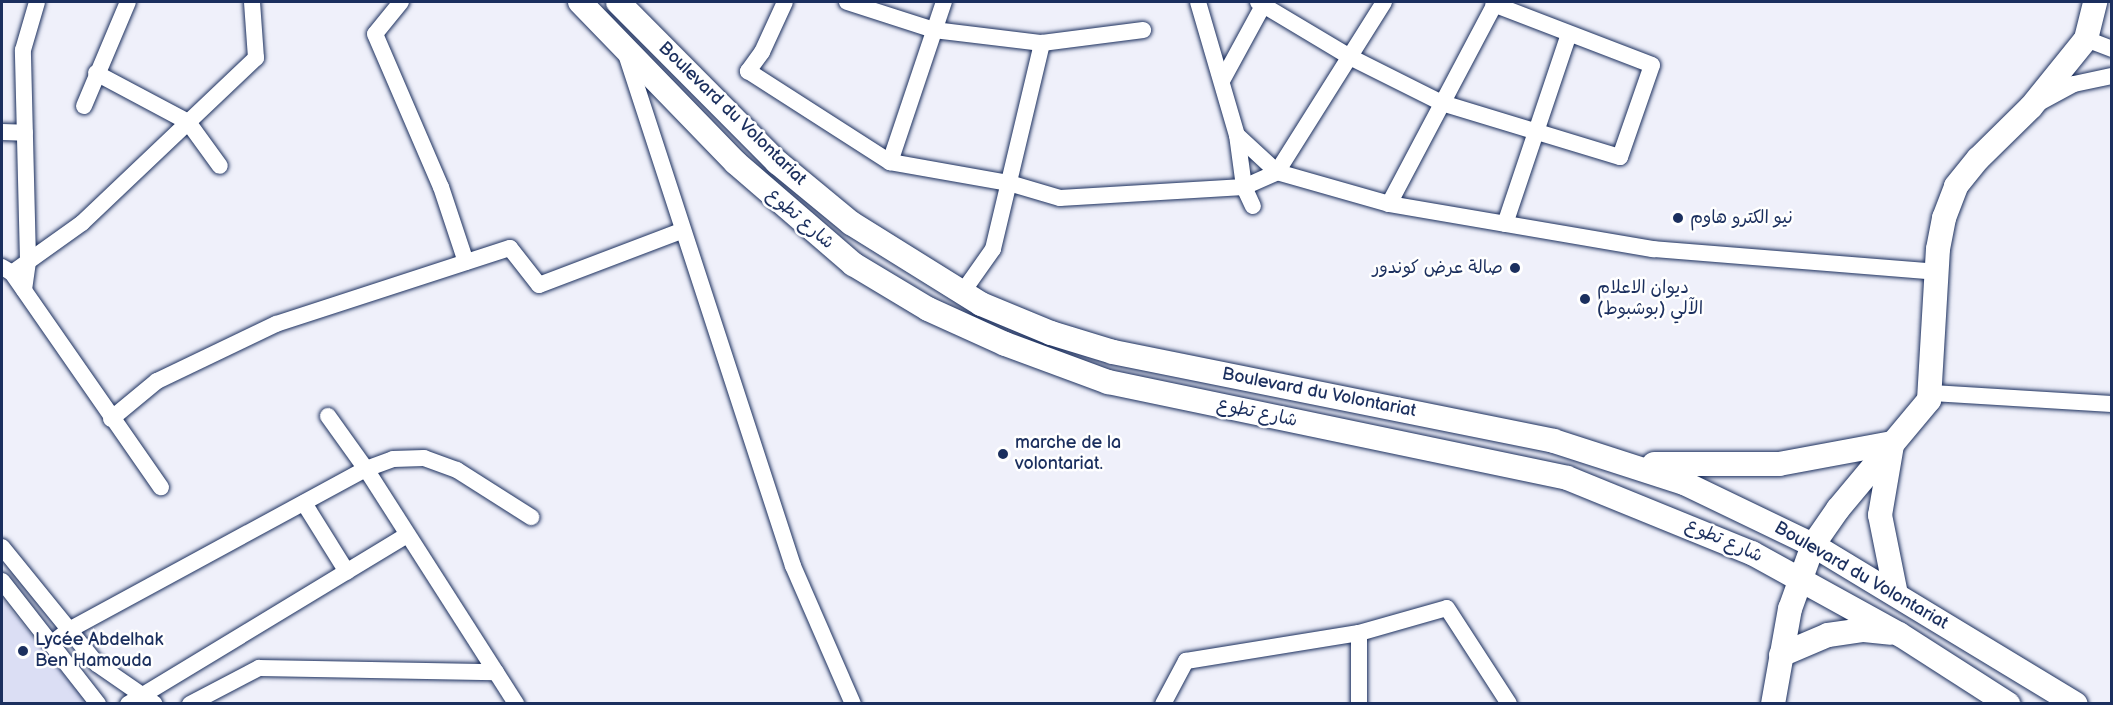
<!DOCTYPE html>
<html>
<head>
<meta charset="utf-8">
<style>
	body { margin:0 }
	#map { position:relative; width:2113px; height:705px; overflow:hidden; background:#eff0fa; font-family:"Balsamiq Sans","Playpen Sans Arabic",sans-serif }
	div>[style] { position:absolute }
	.built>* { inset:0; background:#dbdef4 }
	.roads { filter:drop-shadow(0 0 2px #1b2f5e) drop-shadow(0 0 2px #1b2f5e) }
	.street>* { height:16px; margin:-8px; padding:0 8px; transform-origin:8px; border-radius:8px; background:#fff }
	.secondary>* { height:24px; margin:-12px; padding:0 12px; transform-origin:12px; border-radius:12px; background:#fff }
	.dots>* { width:16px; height:16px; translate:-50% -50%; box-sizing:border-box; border:3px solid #fff; border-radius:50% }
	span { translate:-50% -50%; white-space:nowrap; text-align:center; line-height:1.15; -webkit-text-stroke:5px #fff; paint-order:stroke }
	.street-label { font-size:18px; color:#1b2f5e }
	.poi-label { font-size:18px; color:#1b2f5e }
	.left { translate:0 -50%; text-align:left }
	.right { translate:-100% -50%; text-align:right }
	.frame { position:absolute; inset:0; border:3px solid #1b2f5e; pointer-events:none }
</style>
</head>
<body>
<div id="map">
	<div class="built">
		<i style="clip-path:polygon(2px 599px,87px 703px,2px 703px)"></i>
	</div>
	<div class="roads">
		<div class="street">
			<i style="left:401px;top:2px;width:41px;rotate:129.1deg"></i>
			<i style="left:375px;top:34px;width:167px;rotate:66.7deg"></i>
			<i style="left:441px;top:187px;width:79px;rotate:71.6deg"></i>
			<i style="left:785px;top:2px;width:55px;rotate:114.7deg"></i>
			<i style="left:762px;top:52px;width:24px;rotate:126deg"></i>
			<i style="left:748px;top:71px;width:169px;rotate:32.7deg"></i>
			<i style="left:890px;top:162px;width:121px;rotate:10deg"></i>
			<i style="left:1009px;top:183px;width:53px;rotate:16.4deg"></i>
			<i style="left:1060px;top:198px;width:184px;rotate:-3.4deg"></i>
			<i style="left:1244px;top:187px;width:36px;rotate:-24deg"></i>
			<i style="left:1277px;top:172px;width:201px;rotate:-57.8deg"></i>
			<i style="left:847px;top:2px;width:91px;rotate:17.8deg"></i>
			<i style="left:934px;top:30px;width:109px;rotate:6.9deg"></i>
			<i style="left:1042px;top:43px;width:102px;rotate:-7.3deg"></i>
			<i style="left:1198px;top:2px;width:139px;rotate:73.7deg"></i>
			<i style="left:1237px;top:135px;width:52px;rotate:82.3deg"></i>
			<i style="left:1244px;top:187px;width:21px;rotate:65deg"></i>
			<i style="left:1258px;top:2px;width:107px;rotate:30.9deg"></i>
			<i style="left:1350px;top:57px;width:103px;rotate:26.6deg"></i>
			<i style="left:1442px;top:103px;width:186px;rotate:16.9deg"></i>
			<i style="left:1620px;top:157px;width:97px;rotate:-70.8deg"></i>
			<i style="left:1652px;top:65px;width:170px;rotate:-159deg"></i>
			<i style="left:2086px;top:39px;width:28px;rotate:21deg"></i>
			<i style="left:625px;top:51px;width:542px;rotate:71.93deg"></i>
			<i style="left:793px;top:566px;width:150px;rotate:66.5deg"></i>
			<i style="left:96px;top:73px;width:104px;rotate:28deg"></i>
			<i style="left:188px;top:122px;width:54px;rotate:54deg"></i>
			<i style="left:1223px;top:79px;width:88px;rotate:-61.4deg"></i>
			<i style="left:2037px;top:104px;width:42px;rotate:-28.4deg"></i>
			<i style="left:2074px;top:84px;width:39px;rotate:-12deg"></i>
			<i style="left:84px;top:106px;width:113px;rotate:-67.1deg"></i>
			<i style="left:2px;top:132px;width:23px;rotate:2deg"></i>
			<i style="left:1237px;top:135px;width:54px;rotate:42.8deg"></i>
			<i style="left:1277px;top:172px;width:116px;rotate:15.9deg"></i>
			<i style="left:1389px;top:204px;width:268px;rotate:9.7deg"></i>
			<i style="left:1653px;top:249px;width:285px;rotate:4.6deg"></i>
			<i style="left:890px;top:162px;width:169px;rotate:-71.4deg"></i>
			<i style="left:1389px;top:204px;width:229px;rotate:-62.1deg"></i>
			<i style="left:1505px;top:224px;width:200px;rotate:-71.4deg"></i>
			<i style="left:2px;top:267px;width:12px;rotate:31deg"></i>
			<i style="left:12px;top:273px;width:261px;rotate:55.2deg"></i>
			<i style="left:12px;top:273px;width:86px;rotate:-35.5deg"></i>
			<i style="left:82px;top:223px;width:240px;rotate:-43.5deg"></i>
			<i style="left:256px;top:58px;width:56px;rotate:-94.1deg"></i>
			<i style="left:24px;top:290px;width:29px;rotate:-82deg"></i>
			<i style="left:28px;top:261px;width:211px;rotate:-91.4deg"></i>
			<i style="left:23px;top:50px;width:50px;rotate:-73.7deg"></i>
			<i style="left:962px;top:293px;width:54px;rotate:-54.8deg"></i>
			<i style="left:993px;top:249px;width:212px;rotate:-76.6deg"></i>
			<i style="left:1932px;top:393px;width:180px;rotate:3.5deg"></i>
			<i style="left:328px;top:416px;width:65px;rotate:54.4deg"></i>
			<i style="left:366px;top:469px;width:279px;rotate:57.4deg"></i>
			<i style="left:111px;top:419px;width:60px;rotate:-39.6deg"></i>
			<i style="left:157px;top:381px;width:132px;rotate:-25.6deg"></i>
			<i style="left:276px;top:324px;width:246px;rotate:-18deg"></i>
			<i style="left:510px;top:248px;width:47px;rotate:51.9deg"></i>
			<i style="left:539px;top:285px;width:152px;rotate:-20.8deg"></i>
			<i style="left:304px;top:503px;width:81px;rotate:58.1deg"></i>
			<i style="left:2px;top:547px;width:151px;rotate:50.9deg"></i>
			<i style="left:97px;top:664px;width:70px;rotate:34.6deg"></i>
			<i style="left:2px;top:581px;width:156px;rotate:52deg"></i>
			<i style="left:51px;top:644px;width:23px;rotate:-38deg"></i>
			<i style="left:69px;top:630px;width:338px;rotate:-28.5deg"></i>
			<i style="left:366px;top:469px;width:29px;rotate:-20deg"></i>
			<i style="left:393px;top:459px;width:31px;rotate:-2deg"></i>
			<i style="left:424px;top:458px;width:35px;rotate:20deg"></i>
			<i style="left:457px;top:470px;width:88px;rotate:32.4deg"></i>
			<i style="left:128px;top:704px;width:326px;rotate:-31.2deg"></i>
			<i style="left:190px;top:704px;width:78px;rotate:-27.6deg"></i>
			<i style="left:259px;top:668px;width:237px;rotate:1deg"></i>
			<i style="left:1163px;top:704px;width:49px;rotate:-61.9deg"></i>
			<i style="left:1186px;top:661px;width:175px;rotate:-9.2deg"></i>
			<i style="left:1359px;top:633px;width:91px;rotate:-15.9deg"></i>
			<i style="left:1447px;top:608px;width:114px;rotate:57.1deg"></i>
			<i style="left:1359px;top:704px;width:71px;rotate:-90deg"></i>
		</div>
		<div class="secondary">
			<i style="left:580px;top:2px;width:224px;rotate:45.9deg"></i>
			<i style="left:736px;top:163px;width:155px;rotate:40.8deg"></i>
			<i style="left:853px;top:264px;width:87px;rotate:31deg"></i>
			<i style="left:928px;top:309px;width:85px;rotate:24.4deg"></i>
			<i style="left:1005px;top:344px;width:110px;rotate:20.3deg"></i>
			<i style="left:1108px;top:382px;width:469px;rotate:11.8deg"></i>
			<i style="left:1567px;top:478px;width:200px;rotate:22.1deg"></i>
			<i style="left:1752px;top:553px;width:168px;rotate:28.9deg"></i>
			<i style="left:1899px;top:634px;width:130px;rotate:32.7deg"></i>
			<i style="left:618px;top:2px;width:226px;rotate:45.2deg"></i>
			<i style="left:777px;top:162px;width:96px;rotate:39.5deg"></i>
			<i style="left:851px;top:223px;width:153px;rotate:31.9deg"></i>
			<i style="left:981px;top:304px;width:76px;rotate:22.5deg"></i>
			<i style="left:1051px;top:333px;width:65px;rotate:17deg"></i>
			<i style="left:1113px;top:352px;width:450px;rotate:11.4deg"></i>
			<i style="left:1554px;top:441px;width:137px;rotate:17.9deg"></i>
			<i style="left:1684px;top:483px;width:143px;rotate:25.7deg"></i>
			<i style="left:1813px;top:545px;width:307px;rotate:31.2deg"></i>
			<i style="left:1892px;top:445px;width:71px;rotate:99.7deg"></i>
			<i style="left:1880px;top:515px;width:81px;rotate:78.6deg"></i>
			<i style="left:1654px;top:464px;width:125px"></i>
			<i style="left:1779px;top:464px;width:115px;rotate:-10.5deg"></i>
			<i style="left:1781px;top:655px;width:51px;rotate:-23.1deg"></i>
			<i style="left:1828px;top:635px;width:36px;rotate:-8deg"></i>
			<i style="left:1864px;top:630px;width:27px;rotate:6deg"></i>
			<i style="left:1773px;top:704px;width:97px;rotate:-79.9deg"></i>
			<i style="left:1790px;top:609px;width:68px;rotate:-70.2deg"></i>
			<i style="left:1813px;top:545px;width:44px;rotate:-55.2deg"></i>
			<i style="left:1838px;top:509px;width:142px;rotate:-50.1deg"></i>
			<i style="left:1929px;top:400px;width:151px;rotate:-86.6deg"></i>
			<i style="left:1938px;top:249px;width:32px;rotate:-79deg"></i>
			<i style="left:1944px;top:218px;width:34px;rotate:-69deg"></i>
			<i style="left:1956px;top:186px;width:35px;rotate:-51deg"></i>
			<i style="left:1978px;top:159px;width:74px;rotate:-44.5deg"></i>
			<i style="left:2031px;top:107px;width:87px;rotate:-51deg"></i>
			<i style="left:2086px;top:39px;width:38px;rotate:-76deg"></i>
		</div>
	</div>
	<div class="dots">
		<i style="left:1678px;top:218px;background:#1b2f5e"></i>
		<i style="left:1515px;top:268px;background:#1b2f5e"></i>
		<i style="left:1585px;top:299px;background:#1b2f5e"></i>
		<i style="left:1003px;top:454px;background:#1b2f5e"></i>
		<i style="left:23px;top:651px;background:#1b2f5e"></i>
	</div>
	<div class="street-label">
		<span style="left:732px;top:114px;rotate:44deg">Boulevard du Volontariat</span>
		<span style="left:800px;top:219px;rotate:41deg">شارع تطوع</span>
		<span style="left:1319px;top:393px;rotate:11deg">Boulevard du Volontariat</span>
		<span style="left:1257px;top:413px;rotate:12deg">شارع تطوع</span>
		<span style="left:1724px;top:541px;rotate:24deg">شارع تطوع</span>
		<span style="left:1861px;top:576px;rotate:30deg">Boulevard du Volontariat</span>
	</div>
	<div class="poi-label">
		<span class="left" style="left:1690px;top:218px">نيو الكترو هاوم</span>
		<span class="right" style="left:1503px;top:268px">صالة عرض كوندور</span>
		<span class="left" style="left:1597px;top:299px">ديوان الاعلام<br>الآلي (بوشبوط)</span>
		<span class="left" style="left:1015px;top:454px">marche de la<br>volontariat.</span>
		<span class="left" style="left:35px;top:651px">Lycée Abdelhak<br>Ben Hamouda</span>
	</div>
	<div class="frame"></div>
</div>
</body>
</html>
